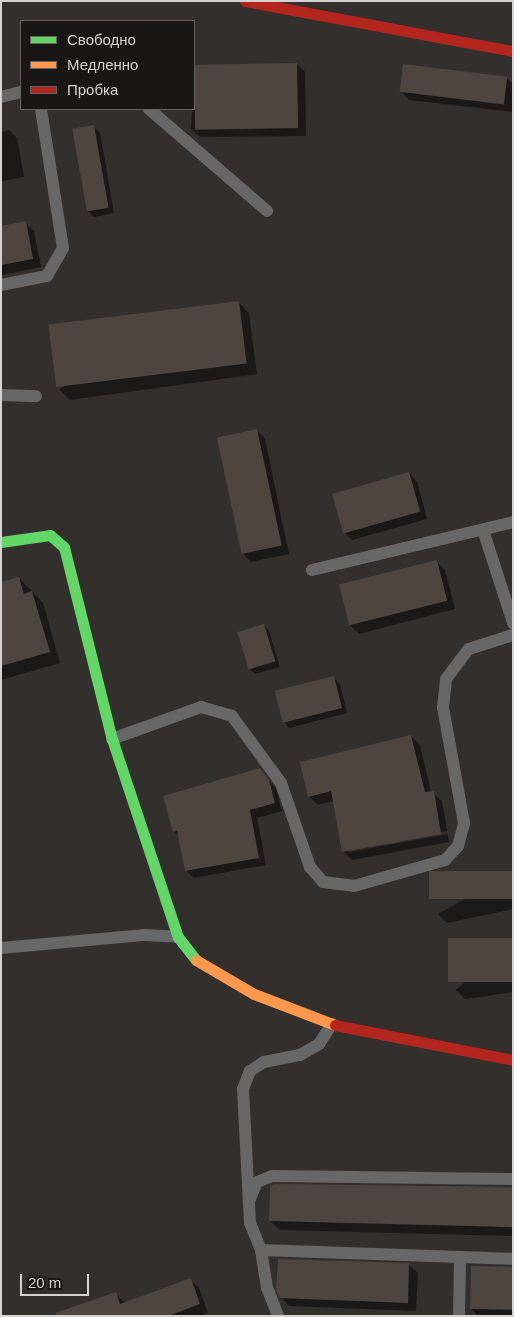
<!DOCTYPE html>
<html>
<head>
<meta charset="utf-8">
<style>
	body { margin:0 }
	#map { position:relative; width:514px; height:1317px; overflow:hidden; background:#322f2d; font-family:Helvetica,sans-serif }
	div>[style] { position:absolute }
	.shadow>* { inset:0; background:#0007 }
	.building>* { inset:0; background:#4f453f; transform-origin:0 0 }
	.lane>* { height:12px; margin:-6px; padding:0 6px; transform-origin:6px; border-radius:6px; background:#686767 }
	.fast>* { height:11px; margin:-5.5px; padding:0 5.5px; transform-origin:5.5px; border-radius:5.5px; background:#63d668 }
	.slow>* { height:11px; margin:-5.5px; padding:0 5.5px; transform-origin:5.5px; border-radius:5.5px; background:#ff974d }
	.jam>* { height:11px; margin:-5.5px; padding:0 5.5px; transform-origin:5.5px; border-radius:5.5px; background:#b3261e }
	span { translate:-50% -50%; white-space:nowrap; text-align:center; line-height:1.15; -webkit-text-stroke:4.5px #191716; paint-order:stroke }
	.frame { position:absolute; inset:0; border:2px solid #d5d2d1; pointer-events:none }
	.legend { position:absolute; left:20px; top:20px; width:175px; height:90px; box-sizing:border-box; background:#191716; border:1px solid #646261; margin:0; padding:6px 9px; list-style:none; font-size:15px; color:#d5d2d1 }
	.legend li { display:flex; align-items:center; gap:10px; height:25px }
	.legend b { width:25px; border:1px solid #646261 }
	.scale { position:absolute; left:20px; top:1274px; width:69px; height:22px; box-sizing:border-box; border:2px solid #d5d2d1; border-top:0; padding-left:6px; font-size:15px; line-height:18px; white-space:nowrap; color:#d5d2d1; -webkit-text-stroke:4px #191716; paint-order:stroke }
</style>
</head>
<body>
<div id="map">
	<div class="shadow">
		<i style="clip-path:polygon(297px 64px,305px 72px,306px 136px,200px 137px,191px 129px,194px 65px)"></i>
		<i style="clip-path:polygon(506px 77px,513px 84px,512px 112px,409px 100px,401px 91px)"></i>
		<i style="clip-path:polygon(94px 127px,100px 133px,114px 213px,94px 217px,88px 211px)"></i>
		<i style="clip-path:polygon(9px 130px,17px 138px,24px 177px,1px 181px,1px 132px)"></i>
		<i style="clip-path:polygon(26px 223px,34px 231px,41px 267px,1px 275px,1px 227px)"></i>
		<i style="clip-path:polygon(238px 302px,249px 313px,257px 374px,70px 400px,59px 389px)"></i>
		<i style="clip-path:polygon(256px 430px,265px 439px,289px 554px,251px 562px,242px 553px)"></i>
		<i style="clip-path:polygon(409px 473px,417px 482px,427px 519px,352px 540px,344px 532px)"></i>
		<i style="clip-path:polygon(436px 561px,445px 570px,455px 609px,359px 634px,350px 625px)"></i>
		<i style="clip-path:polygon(19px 578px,43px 603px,60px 663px,1px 680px,1px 583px)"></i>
		<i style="clip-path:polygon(264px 625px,269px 631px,280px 667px,255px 674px,249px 668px)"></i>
		<i style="clip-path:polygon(334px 678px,340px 684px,347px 713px,289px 728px,284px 722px)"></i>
		<i style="clip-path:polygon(evenodd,411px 736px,420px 745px,431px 792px,442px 801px,449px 842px,352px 860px,344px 852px,334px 801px,318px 805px,309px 796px,411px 736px,447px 831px,448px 834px,349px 852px,349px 850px,447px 831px)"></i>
		<i style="clip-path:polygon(260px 770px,276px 789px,282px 811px,257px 818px,266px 865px,194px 878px,186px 871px,179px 837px,174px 831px)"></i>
		<i style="clip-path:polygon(513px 872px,513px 909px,447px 923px,438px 914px)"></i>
		<i style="clip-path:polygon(513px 939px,513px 992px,465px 999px,456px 990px)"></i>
		<i style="clip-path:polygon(513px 1187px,513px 1236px,280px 1230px,270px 1221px)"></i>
		<i style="clip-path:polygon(409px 1265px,418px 1273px,416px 1311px,289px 1306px,281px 1297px)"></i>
		<i style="clip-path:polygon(513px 1268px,513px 1316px,478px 1316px,471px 1309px)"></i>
		<i style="clip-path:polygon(191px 1280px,199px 1288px,208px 1313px,200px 1316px,60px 1316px,115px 1293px,125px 1303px)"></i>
	</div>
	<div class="building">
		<i style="left:297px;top:63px;width:65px;height:103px;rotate:89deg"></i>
		<i style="left:403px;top:64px;width:105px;height:28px;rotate:7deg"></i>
		<i style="left:94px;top:125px;width:84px;height:22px;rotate:80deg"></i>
		<i style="clip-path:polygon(26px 221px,33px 259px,1px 265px,1px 226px)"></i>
		<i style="left:239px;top:301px;width:63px;height:192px;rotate:83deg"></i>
		<i style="left:257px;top:429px;width:119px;height:41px;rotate:78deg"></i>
		<i style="left:409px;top:472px;width:41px;height:80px;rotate:74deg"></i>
		<i style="left:437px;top:560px;width:42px;height:101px;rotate:76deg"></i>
		<i style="clip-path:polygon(19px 577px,24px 594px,32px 591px,50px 652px,1px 666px,1px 582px)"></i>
		<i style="left:264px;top:624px;width:39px;height:28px;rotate:73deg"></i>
		<i style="left:334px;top:676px;width:33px;height:61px;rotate:76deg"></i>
		<i style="clip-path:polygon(411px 735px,425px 792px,434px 791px,441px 834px,342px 852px,331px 791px,308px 797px,300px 762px)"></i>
		<i style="clip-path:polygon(260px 768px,269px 780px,275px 803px,250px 810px,259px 858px,185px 871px,177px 831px,173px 832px,163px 796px)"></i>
		<i style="left:513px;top:871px;width:28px;height:84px;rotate:90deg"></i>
		<i style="left:513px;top:938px;width:44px;height:65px;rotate:90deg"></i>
		<i style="clip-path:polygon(274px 1184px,513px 1187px,513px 1227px,269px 1221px,270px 1186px)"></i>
		<i style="clip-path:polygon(278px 1259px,409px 1263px,408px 1303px,280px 1298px,276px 1290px)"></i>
		<i style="left:471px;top:1266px;width:42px;height:43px;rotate:1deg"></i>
		<i style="clip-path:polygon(191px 1278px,200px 1304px,168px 1316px,56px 1316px,55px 1313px,116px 1292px,120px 1304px)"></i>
	</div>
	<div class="lane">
		<i style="left:1px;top:97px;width:21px;rotate:-14deg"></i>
		<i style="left:149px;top:109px;width:156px;rotate:40.8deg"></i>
		<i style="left:1px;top:285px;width:47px;rotate:-11.1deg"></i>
		<i style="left:47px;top:276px;width:32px;rotate:-60deg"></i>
		<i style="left:63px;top:248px;width:141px;rotate:-99deg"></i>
		<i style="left:1px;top:395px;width:35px;rotate:2deg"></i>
		<i style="left:483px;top:530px;width:98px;rotate:72.1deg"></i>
		<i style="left:312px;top:570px;width:207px;rotate:-13.4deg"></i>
		<i style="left:112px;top:739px;width:95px;rotate:-19.8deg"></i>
		<i style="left:201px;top:707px;width:32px;rotate:16deg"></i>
		<i style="left:232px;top:716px;width:83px;rotate:53.8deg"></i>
		<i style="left:281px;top:783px;width:89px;rotate:71deg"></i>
		<i style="left:310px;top:867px;width:20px;rotate:49deg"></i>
		<i style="left:323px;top:882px;width:31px;rotate:7deg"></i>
		<i style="left:354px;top:886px;width:95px;rotate:-15.9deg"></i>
		<i style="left:445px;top:860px;width:19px;rotate:-47deg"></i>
		<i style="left:458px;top:846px;width:24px;rotate:-75deg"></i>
		<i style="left:464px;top:823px;width:117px;rotate:-100.3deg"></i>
		<i style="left:443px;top:708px;width:29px;rotate:-84deg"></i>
		<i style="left:446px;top:679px;width:38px;rotate:-53deg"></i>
		<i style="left:469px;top:649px;width:46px;rotate:-17.7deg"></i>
		<i style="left:1px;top:948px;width:145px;rotate:-5.2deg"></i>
		<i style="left:145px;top:935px;width:33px;rotate:3deg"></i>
		<i style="left:250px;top:1199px;width:18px;rotate:-68deg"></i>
		<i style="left:257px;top:1182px;width:16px;rotate:-22deg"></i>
		<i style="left:272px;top:1176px;width:241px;rotate:0.7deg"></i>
		<i style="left:261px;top:1250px;width:252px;rotate:2deg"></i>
		<i style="left:278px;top:1316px;width:30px;rotate:-111deg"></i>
		<i style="left:267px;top:1288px;width:38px;rotate:-99deg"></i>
		<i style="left:261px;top:1250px;width:29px;rotate:-112deg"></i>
		<i style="left:250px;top:1223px;width:134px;rotate:-93deg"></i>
		<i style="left:243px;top:1089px;width:19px;rotate:-69deg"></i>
		<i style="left:250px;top:1071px;width:17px;rotate:-33deg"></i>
		<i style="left:264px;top:1062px;width:37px;rotate:-11deg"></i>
		<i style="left:300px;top:1055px;width:22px;rotate:-30deg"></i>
		<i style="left:319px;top:1044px;width:24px;rotate:-57deg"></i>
		<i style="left:459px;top:1316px;width:59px;rotate:-89deg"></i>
	</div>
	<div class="fast">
		<i style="left:1px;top:542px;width:49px;rotate:-8.1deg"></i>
		<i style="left:50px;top:535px;width:18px;rotate:41deg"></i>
		<i style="left:64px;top:547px;width:198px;rotate:76deg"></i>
		<i style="left:112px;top:739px;width:209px;rotate:71.6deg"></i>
		<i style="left:178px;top:937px;width:29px;rotate:52deg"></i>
	</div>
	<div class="slow">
		<i style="left:196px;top:960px;width:67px;rotate:30.4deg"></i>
		<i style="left:254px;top:994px;width:87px;rotate:20.9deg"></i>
	</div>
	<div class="jam">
		<i style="left:245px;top:1px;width:273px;rotate:10.6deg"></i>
		<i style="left:335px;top:1025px;width:181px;rotate:11.1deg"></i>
	</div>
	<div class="frame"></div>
	<ul class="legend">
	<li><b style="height:6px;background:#63d668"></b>Свободно</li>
	<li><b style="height:6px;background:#ff974d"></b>Медленно</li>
	<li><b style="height:6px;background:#b3261e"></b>Пробка</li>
	</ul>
	<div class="scale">20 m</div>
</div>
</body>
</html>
